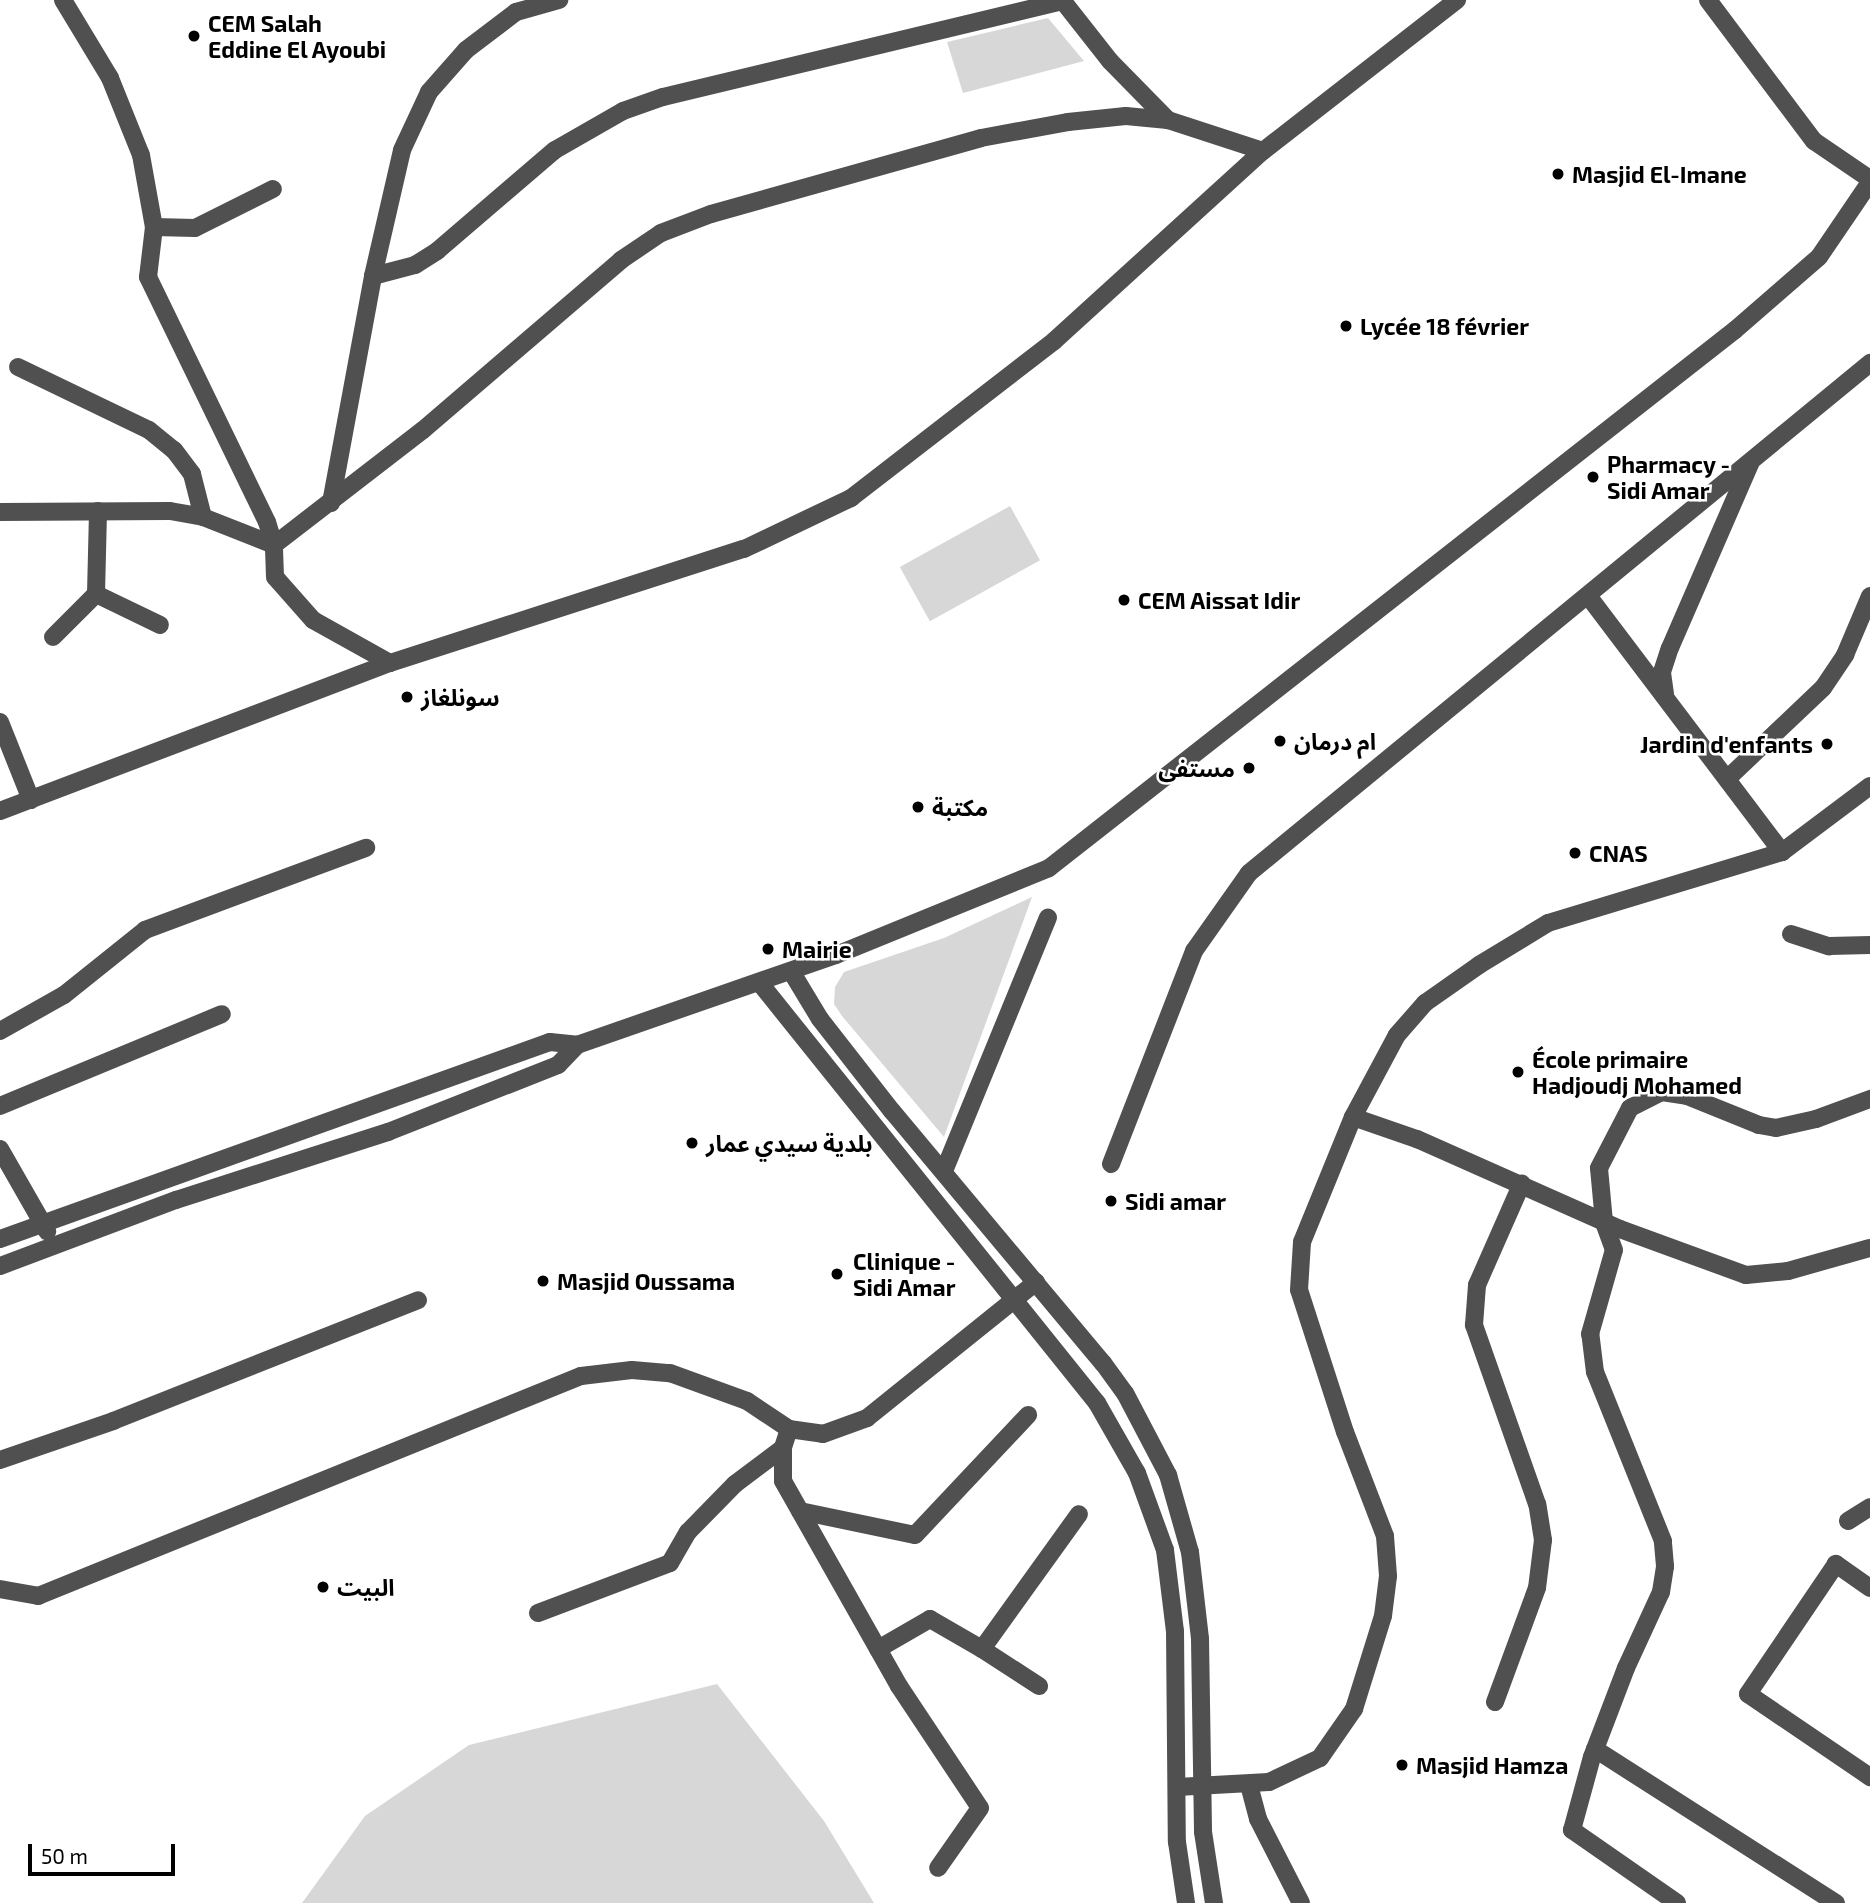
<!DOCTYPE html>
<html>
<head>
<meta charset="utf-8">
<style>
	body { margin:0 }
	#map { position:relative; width:1870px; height:1903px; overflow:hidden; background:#fff; font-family:"Exo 2","Noto Sans Arabic",sans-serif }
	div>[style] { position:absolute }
	.green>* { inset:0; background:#d7d7d7; transform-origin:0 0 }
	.minor>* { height:18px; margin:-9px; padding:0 9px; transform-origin:9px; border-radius:9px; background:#505050 }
	.dots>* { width:19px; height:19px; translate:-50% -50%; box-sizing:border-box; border:4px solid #fff; border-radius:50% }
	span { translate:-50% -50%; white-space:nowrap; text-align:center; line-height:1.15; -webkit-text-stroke:5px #fff; paint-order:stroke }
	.poi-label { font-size:23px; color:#000; font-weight:700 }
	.left { translate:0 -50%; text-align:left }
	.right { translate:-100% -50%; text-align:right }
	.scale { position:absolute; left:28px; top:1844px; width:147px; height:32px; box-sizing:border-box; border:4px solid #000; border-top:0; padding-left:9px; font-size:21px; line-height:24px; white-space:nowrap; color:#000; -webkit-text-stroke:5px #fff; paint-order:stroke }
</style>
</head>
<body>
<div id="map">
	<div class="green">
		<i style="clip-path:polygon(1048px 18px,1084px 61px,963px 93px,947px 42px)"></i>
		<i style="left:1010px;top:506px;width:62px;height:126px;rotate:61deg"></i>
		<i style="clip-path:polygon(1032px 897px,944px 1137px,842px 1016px,834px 1004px,835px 987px,844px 972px,944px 938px)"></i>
		<i style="clip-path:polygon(717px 1684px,824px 1821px,874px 1903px,302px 1903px,365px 1816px,469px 1745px)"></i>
	</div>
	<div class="minor">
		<i style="left:63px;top:0;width:91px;rotate:58.9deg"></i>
		<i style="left:110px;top:78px;width:83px;rotate:68.1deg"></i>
		<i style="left:141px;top:155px;width:73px;rotate:79.8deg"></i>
		<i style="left:154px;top:227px;width:50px;rotate:96.8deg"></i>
		<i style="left:148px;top:277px;width:272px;rotate:64.1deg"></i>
		<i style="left:267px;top:522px;width:24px;rotate:73deg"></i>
		<i style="left:1062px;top:0;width:78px;rotate:51.8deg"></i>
		<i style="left:1110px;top:61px;width:83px;rotate:45.5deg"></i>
		<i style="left:1708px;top:0;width:176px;rotate:53.1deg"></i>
		<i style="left:1814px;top:141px;width:68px;rotate:34.2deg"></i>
		<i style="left:154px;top:227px;width:41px;rotate:1.4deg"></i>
		<i style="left:195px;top:228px;width:87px;rotate:-26.6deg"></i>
		<i style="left:373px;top:276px;width:43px;rotate:-14.7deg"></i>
		<i style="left:415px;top:265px;width:26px;rotate:-32deg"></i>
		<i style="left:437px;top:251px;width:155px;rotate:-40.6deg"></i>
		<i style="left:555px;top:150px;width:78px;rotate:-29.8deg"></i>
		<i style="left:623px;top:111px;width:42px;rotate:-19.3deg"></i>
		<i style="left:663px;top:97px;width:410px;rotate:-13.5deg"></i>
		<i style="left:18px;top:367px;width:145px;rotate:25.7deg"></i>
		<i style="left:149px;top:430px;width:32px;rotate:39deg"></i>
		<i style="left:174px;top:450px;width:30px;rotate:53deg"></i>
		<i style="left:192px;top:474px;width:44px;rotate:75.7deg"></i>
		<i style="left:331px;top:503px;width:231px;rotate:-79.5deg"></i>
		<i style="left:373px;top:276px;width:129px;rotate:-77deg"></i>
		<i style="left:402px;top:150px;width:64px;rotate:-65deg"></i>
		<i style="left:429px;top:92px;width:56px;rotate:-48.6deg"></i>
		<i style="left:466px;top:50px;width:63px;rotate:-37.2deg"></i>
		<i style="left:516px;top:12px;width:45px;rotate:-15.6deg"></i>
		<i style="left:0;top:512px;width:170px;rotate:-0.3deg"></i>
		<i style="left:170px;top:511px;width:34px;rotate:10deg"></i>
		<i style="left:203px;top:517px;width:76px;rotate:21.5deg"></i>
		<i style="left:96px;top:594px;width:71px;rotate:25.8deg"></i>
		<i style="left:1589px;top:597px;width:320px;rotate:52.9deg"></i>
		<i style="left:53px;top:637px;width:61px;rotate:-45deg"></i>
		<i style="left:96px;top:594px;width:83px;rotate:-88.6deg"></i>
		<i style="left:390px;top:663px;width:88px;rotate:-150.8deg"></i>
		<i style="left:313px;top:620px;width:57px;rotate:-131.5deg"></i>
		<i style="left:275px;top:577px;width:32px;rotate:-92deg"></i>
		<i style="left:274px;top:545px;width:188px;rotate:-37.7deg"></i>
		<i style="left:423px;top:430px;width:261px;rotate:-40.6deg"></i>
		<i style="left:621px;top:260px;width:48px;rotate:-34deg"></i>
		<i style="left:661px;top:233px;width:53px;rotate:-20.8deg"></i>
		<i style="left:711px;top:214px;width:280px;rotate:-15.7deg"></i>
		<i style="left:981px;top:138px;width:88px;rotate:-10.4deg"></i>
		<i style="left:1068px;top:122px;width:58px;rotate:-5.9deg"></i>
		<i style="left:1126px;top:116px;width:42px;rotate:5.4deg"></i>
		<i style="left:1168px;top:120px;width:100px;rotate:18.1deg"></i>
		<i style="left:1665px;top:694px;width:22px;rotate:-98deg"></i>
		<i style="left:1662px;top:672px;width:25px;rotate:-72deg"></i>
		<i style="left:1670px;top:648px;width:201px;rotate:-66.5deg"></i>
		<i style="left:0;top:722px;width:84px;rotate:68.3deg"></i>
		<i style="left:1727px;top:779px;width:132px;rotate:-43.5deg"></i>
		<i style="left:1823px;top:688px;width:40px;rotate:-56deg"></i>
		<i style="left:1845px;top:655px;width:64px;rotate:-67deg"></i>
		<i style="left:0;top:811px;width:417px;rotate:-20.8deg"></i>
		<i style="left:390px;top:663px;width:372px;rotate:-17.9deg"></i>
		<i style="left:744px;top:549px;width:119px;rotate:-25.5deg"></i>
		<i style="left:851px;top:498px;width:257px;rotate:-37.7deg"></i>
		<i style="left:1054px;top:341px;width:282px;rotate:-42.3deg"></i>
		<i style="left:1263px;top:151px;width:246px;rotate:-37.9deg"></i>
		<i style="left:1791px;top:934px;width:40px;rotate:18deg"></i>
		<i style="left:1829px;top:946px;width:41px;rotate:-1.4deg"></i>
		<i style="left:791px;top:971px;width:56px;rotate:58.9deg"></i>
		<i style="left:820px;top:1019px;width:117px;rotate:52deg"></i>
		<i style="left:892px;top:1111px;width:329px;rotate:50.1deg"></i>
		<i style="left:1103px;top:1363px;width:37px;rotate:54deg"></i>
		<i style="left:1125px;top:1393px;width:93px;rotate:62.3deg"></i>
		<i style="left:1168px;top:1475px;width:80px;rotate:74.1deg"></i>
		<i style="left:1190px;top:1552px;width:88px;rotate:83.4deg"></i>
		<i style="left:1200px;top:1639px;width:193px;rotate:89.1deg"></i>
		<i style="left:1203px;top:1832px;width:72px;rotate:81.2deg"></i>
		<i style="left:759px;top:982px;width:540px;rotate:51.24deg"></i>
		<i style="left:1097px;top:1403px;width:81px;rotate:60.3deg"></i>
		<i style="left:1137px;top:1473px;width:82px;rotate:70deg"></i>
		<i style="left:1165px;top:1550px;width:82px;rotate:83deg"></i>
		<i style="left:1175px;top:1631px;width:211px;rotate:89.5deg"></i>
		<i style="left:1177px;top:1842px;width:62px;rotate:81.6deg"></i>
		<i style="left:0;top:1031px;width:73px;rotate:-29.4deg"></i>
		<i style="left:64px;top:995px;width:104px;rotate:-38.7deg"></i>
		<i style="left:145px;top:930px;width:236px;rotate:-20.4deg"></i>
		<i style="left:0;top:1106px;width:240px;rotate:-22.5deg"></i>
		<i style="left:1353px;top:1117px;width:93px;rotate:-61.8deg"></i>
		<i style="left:1397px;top:1035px;width:43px;rotate:-48.8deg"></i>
		<i style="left:1425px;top:1003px;width:66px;rotate:-35.1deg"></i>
		<i style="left:1479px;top:965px;width:81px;rotate:-31.3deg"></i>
		<i style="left:1548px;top:923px;width:245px;rotate:-16.9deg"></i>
		<i style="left:1782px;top:852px;width:110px;rotate:-36.9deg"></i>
		<i style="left:0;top:1149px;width:95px;rotate:60.2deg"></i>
		<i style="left:1111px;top:1164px;width:229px;rotate:-68.7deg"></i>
		<i style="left:1194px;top:951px;width:95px;rotate:-54.8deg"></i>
		<i style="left:1249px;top:873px;width:804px;rotate:-39.39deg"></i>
		<i style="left:944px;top:1171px;width:274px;rotate:-67.7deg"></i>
		<i style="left:0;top:1239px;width:584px;rotate:-19.71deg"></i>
		<i style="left:550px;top:1042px;width:27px;rotate:6deg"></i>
		<i style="left:0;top:1266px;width:188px;rotate:-20.6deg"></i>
		<i style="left:176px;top:1200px;width:223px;rotate:-17.8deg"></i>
		<i style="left:388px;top:1132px;width:183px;rotate:-21.5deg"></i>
		<i style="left:558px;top:1065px;width:28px;rotate:-46deg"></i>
		<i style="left:577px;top:1045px;width:274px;rotate:-19.2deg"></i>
		<i style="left:836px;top:955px;width:230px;rotate:-22.2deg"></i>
		<i style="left:1049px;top:868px;width:872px;rotate:-38.11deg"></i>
		<i style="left:1735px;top:330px;width:111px;rotate:-41deg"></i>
		<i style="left:1819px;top:257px;width:91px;rotate:-55.8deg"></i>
		<i style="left:789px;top:1429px;width:20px;rotate:108deg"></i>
		<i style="left:783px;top:1448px;width:33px;rotate:90deg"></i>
		<i style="left:783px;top:1481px;width:236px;rotate:60.5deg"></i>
		<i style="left:899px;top:1686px;width:146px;rotate:56.4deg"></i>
		<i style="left:980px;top:1808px;width:73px;rotate:125deg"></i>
		<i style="left:0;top:1460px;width:120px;rotate:-19deg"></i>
		<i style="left:113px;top:1421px;width:328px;rotate:-21.6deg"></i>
		<i style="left:800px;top:1511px;width:117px;rotate:11.8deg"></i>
		<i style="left:915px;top:1535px;width:165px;rotate:-46.7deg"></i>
		<i style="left:1848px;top:1521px;width:26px;rotate:-32deg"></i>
		<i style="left:1870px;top:1588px;width:42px;rotate:-144.8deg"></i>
		<i style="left:1836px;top:1564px;width:157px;rotate:124.1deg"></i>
		<i style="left:1748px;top:1694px;width:148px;rotate:34.2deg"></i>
		<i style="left:0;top:1589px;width:39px;rotate:10deg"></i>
		<i style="left:38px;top:1596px;width:586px;rotate:-22.06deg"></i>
		<i style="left:581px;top:1376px;width:51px;rotate:-6.7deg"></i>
		<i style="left:632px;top:1370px;width:38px;rotate:5deg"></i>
		<i style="left:670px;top:1373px;width:82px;rotate:20deg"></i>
		<i style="left:747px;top:1401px;width:50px;rotate:33.7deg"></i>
		<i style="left:789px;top:1429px;width:34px;rotate:8deg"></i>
		<i style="left:823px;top:1434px;width:47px;rotate:-20deg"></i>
		<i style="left:867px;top:1418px;width:217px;rotate:-38.8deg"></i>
		<i style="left:538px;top:1613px;width:141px;rotate:-20.7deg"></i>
		<i style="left:670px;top:1563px;width:36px;rotate:-60deg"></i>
		<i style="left:688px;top:1532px;width:67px;rotate:-45.6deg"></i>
		<i style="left:735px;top:1484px;width:60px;rotate:-36.9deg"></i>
		<i style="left:878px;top:1649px;width:60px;rotate:-30deg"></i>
		<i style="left:930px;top:1619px;width:60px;rotate:30deg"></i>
		<i style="left:982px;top:1649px;width:166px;rotate:-54.3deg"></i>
		<i style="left:982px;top:1649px;width:68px;rotate:33deg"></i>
		<i style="left:1495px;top:1702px;width:121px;rotate:-69.8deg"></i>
		<i style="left:1537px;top:1588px;width:48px;rotate:-82.9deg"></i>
		<i style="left:1543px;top:1540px;width:36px;rotate:-99deg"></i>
		<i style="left:1537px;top:1504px;width:190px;rotate:-109.4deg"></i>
		<i style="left:1474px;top:1325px;width:40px;rotate:-85.7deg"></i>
		<i style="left:1477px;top:1285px;width:111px;rotate:-66.2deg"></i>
		<i style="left:1595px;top:1749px;width:286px;rotate:32.6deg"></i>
		<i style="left:1249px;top:1785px;width:35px;rotate:75deg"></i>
		<i style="left:1258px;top:1819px;width:94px;rotate:62.9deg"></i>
		<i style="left:1177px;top:1787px;width:92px;rotate:-3.1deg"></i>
		<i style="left:1269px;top:1782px;width:56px;rotate:-25.2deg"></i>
		<i style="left:1320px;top:1758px;width:60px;rotate:-55.2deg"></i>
		<i style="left:1354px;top:1709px;width:97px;rotate:-72.7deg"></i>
		<i style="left:1383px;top:1616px;width:40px;rotate:-82.9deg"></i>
		<i style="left:1388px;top:1576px;width:40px;rotate:-94.3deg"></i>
		<i style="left:1385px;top:1536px;width:111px;rotate:-111deg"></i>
		<i style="left:1345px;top:1432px;width:149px;rotate:-107.9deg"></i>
		<i style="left:1299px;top:1290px;width:48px;rotate:-86.4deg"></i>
		<i style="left:1302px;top:1242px;width:135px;rotate:-67.8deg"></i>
		<i style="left:1353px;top:1117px;width:68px;rotate:19deg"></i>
		<i style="left:1417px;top:1139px;width:222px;rotate:23.9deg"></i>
		<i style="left:1620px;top:1229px;width:134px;rotate:20.1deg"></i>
		<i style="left:1746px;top:1275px;width:42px;rotate:-5.4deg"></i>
		<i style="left:1788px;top:1271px;width:85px;rotate:-15.7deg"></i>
		<i style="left:1677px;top:1903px;width:128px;rotate:-145.2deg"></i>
		<i style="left:1572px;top:1830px;width:76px;rotate:-74.7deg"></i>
		<i style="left:1592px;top:1757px;width:95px;rotate:-69.1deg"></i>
		<i style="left:1626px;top:1668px;width:84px;rotate:-65.3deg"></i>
		<i style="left:1661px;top:1592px;width:26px;rotate:-81deg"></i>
		<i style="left:1665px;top:1566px;width:25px;rotate:-95deg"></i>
		<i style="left:1663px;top:1541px;width:182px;rotate:-111.9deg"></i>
		<i style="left:1595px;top:1372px;width:38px;rotate:-97deg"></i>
		<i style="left:1590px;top:1334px;width:87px;rotate:-74.1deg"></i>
		<i style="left:1614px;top:1250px;width:30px;rotate:-110deg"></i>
		<i style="left:1604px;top:1222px;width:54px;rotate:-95.3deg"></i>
		<i style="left:1599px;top:1168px;width:68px;rotate:-62.7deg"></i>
		<i style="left:1630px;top:1108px;width:36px;rotate:-27deg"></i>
		<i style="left:1662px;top:1092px;width:25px;rotate:9deg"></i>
		<i style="left:1687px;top:1096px;width:78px;rotate:21.9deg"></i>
		<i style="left:1759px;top:1125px;width:17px;rotate:10deg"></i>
		<i style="left:1776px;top:1128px;width:41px;rotate:-12.7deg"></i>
		<i style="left:1816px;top:1119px;width:58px;rotate:-20.3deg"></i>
	</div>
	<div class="dots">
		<i style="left:194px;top:36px;background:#000"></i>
		<i style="left:1558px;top:174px;background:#000"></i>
		<i style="left:1346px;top:326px;background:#000"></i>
		<i style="left:1593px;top:477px;background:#000"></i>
		<i style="left:1124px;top:600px;background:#000"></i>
		<i style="left:407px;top:697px;background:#000"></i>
		<i style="left:1280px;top:741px;background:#000"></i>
		<i style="left:1827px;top:744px;background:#000"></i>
		<i style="left:1249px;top:768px;background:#000"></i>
		<i style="left:918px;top:807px;background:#000"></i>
		<i style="left:1575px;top:853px;background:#000"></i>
		<i style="left:768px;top:949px;background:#000"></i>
		<i style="left:1518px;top:1072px;background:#000"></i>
		<i style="left:692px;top:1143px;background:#000"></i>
		<i style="left:1111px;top:1201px;background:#000"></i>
		<i style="left:837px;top:1274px;background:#000"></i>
		<i style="left:543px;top:1281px;background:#000"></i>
		<i style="left:323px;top:1587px;background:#000"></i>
		<i style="left:1402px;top:1765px;background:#000"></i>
	</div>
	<div class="poi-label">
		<span class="left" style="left:208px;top:36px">CEM Salah<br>Eddine El Ayoubi</span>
		<span class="left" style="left:1572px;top:174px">Masjid El-Imane</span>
		<span class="left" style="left:1360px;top:326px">Lycée 18 février</span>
		<span class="left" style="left:1607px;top:477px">Pharmacy -<br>Sidi Amar</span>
		<span class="left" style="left:1138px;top:600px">CEM Aissat Idir</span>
		<span class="left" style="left:421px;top:697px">سونلغاز</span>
		<span class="left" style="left:1294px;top:741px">ام درمان</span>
		<span class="right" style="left:1813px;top:744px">Jardin d'enfants</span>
		<span class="right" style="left:1235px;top:768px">مستفى</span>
		<span class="left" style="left:932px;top:807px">مكتبة</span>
		<span class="left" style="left:1589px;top:853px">CNAS</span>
		<span class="left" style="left:782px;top:949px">Mairie</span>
		<span class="left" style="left:1532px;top:1072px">École primaire<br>Hadjoudj Mohamed</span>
		<span class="left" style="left:706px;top:1143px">بلدية سيدي عمار</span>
		<span class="left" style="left:1125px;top:1201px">Sidi amar</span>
		<span class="left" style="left:853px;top:1274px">Clinique -<br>Sidi Amar</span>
		<span class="left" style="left:557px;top:1281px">Masjid Oussama</span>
		<span class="left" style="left:337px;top:1587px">البيت</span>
		<span class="left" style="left:1416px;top:1765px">Masjid Hamza</span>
	</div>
	<div class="scale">50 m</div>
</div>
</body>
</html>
